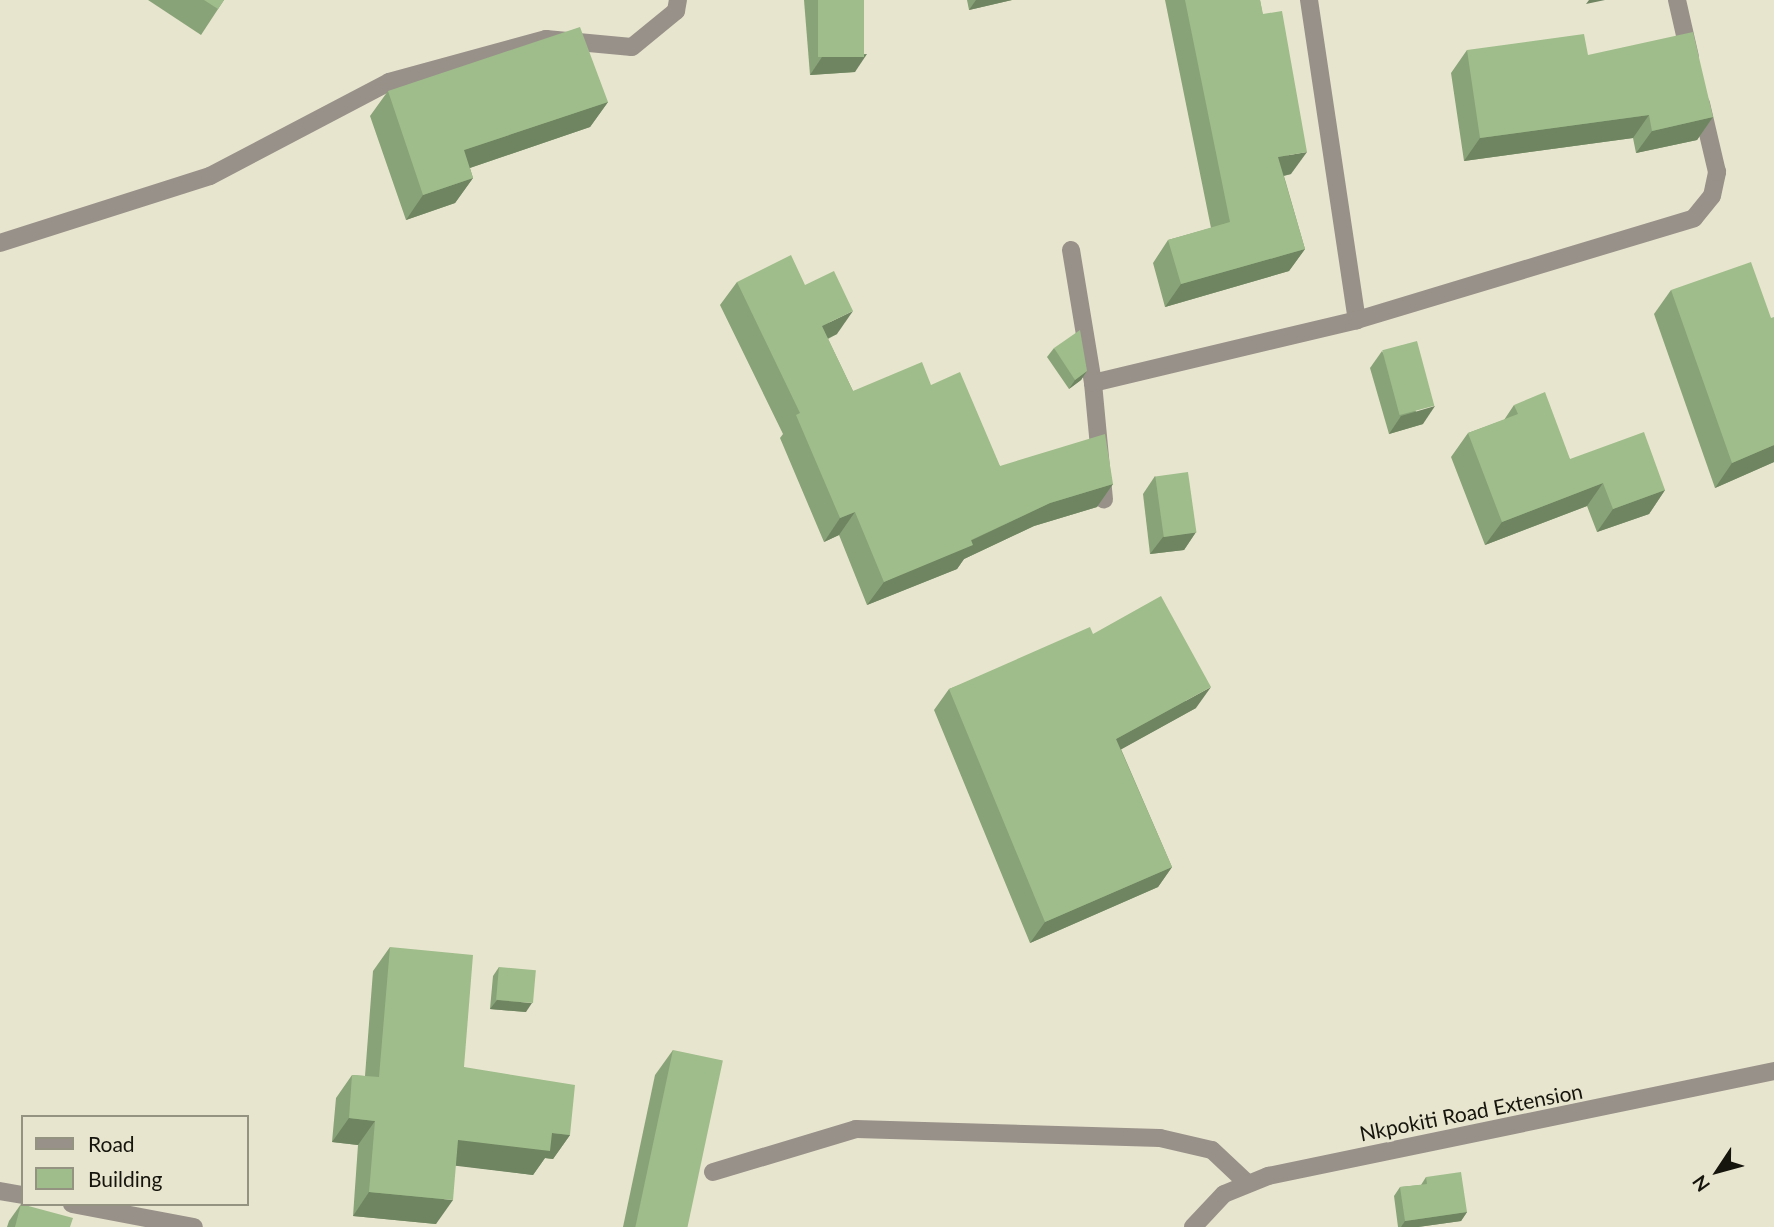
<!DOCTYPE html>
<html>
<head>
<meta charset="utf-8">
<style>
	body { margin:0 }
	#map { position:relative; width:1774px; height:1227px; overflow:hidden; background:#e8e5cf; font-family:Lato,sans-serif }
	div>[style] { position:absolute }
	.street>* { height:18px; margin:-9px; padding:0 9px; transform-origin:9px; border-radius:9px; background:#989189 }
	.wall>* { inset:0; background:#89a378 }
	.shaded-wall>* { inset:0; background:#6f8461 }
	.building>* { inset:0; background:#9fbd8b; transform-origin:0 0 }
	span { translate:-50% -50%; white-space:nowrap; text-align:center; line-height:1.15; -webkit-text-stroke:5px #e8e5cf; paint-order:stroke }
	.street-label { font-size:21px; color:#16150d }
	.legend { position:absolute; left:21px; top:1115px; width:228px; height:91px; box-sizing:border-box; background:#e8e5cf; border:2px solid #949281; margin:0; padding:9px 12px; list-style:none; font-size:21px; color:#16150d }
	.legend li { display:flex; align-items:center; gap:14px; height:35px }
	.legend b { width:35px; border:2px solid #949281 }
	.north { position:absolute; left:1683px; top:1136px; width:70px; height:70px; -webkit-text-stroke:5px #e8e5cf; paint-order:stroke; rotate:234deg; font-size:19px; font-weight:700; line-height:28px; text-align:center; color:#16150d }
	.north::after { content:''; display:block; margin:auto; width:24px; height:32px; background:#16150d; clip-path:polygon(50% 0,100% 100%,50% 72%,0 100%) }
</style>
</head>
<body>
<div id="map">
	<div class="street">
		<i style="left:1309px;top:0;width:324px;rotate:81.5deg"></i>
		<i style="left:1677px;top:0;width:58px;rotate:77.2deg"></i>
		<i style="left:0;top:243px;width:220px;rotate:-17.7deg"></i>
		<i style="left:210px;top:176px;width:202px;rotate:-27.7deg"></i>
		<i style="left:389px;top:82px;width:163px;rotate:-15.3deg"></i>
		<i style="left:546px;top:39px;width:86px;rotate:5.3deg"></i>
		<i style="left:632px;top:47px;width:57px;rotate:-39.3deg"></i>
		<i style="left:676px;top:11px;width:11px;rotate:-80deg"></i>
		<i style="left:1071px;top:250px;width:135px;rotate:80.6deg"></i>
		<i style="left:1093px;top:383px;width:117px;rotate:84.6deg"></i>
		<i style="left:1093px;top:383px;width:271px;rotate:-13.4deg"></i>
		<i style="left:1357px;top:320px;width:352px;rotate:-16.8deg"></i>
		<i style="left:1694px;top:218px;width:28px;rotate:-51deg"></i>
		<i style="left:1712px;top:196px;width:25px;rotate:-78deg"></i>
		<i style="left:1717px;top:172px;width:70px;rotate:-103.2deg"></i>
		<i style="left:713px;top:1172px;width:149px;rotate:-16.7deg"></i>
		<i style="left:856px;top:1129px;width:304px;rotate:1.7deg"></i>
		<i style="left:1160px;top:1138px;width:53px;rotate:13deg"></i>
		<i style="left:1212px;top:1150px;width:48px;rotate:43.3deg"></i>
		<i style="left:0;top:1191px;width:23px;rotate:10deg"></i>
		<i style="left:72px;top:1204px;width:124px;rotate:10.7deg"></i>
		<i style="left:1193px;top:1227px;width:45px;rotate:-46.8deg"></i>
		<i style="left:1224px;top:1194px;width:48px;rotate:-22.2deg"></i>
		<i style="left:1268px;top:1176px;width:517px;rotate:-11.72deg"></i>
	</div>
	<div class="wall">
		<i style="clip-path:polygon(148px 0,224px 0,201px 35px)"></i>
		<i style="clip-path:polygon(804px 0,864px 0,855px 72px,810px 75px)"></i>
		<i style="clip-path:polygon(967px 0,1012px 0,969px 10px)"></i>
		<i style="clip-path:polygon(1165px 0,1260px 0,1291px 174px,1284px 176px,1305px 249px,1289px 271px,1165px 307px,1153px 263px,1168px 240px,1211px 228px)"></i>
		<i style="clip-path:polygon(1467px 50px,1588px 55px,1713px 117px,1697px 140px,1636px 153px,1633px 138px,1464px 161px,1451px 73px)"></i>
		<i style="clip-path:polygon(388px 91px,608px 102px,590px 127px,470px 168px,473px 178px,455px 203px,406px 220px,370px 116px)"></i>
		<i style="clip-path:polygon(737px 282px,805px 285px,837px 334px,828px 339px,853px 391px,931px 385px,1000px 466px,1113px 484px,1097px 507px,1034px 526px,964px 559px,957px 569px,867px 605px,839px 535px,824px 542px,780px 438px,783px 434px,720px 305px)"></i>
		<i style="clip-path:polygon(1671px 290px,1771px 318px,1774px 462px,1715px 488px,1654px 314px)"></i>
		<i style="clip-path:polygon(1054px 348px,1087px 371px,1081px 380px,1069px 389px,1047px 357px)"></i>
		<i style="clip-path:polygon(1382px 351px,1423px 424px,1389px 434px,1370px 368px)"></i>
		<i style="clip-path:polygon(1514px 405px,1570px 459px,1665px 490px,1649px 514px,1597px 532px,1587px 506px,1485px 545px,1451px 457px,1468px 433px,1504px 420px)"></i>
		<i style="clip-path:polygon(1155px 476px,1196px 532px,1184px 550px,1150px 554px,1143px 494px)"></i>
		<i style="clip-path:polygon(1093px 634px,1196px 708px,1121px 749px,1172px 867px,1158px 887px,1030px 943px,934px 710px,949px 689px)"></i>
		<i style="clip-path:polygon(390px 947px,464px 1067px,570px 1135px,553px 1159px,545px 1158px,533px 1175px,455px 1165px,436px 1224px,353px 1216px,358px 1145px,332px 1142px,336px 1098px,352px 1075px,365px 1076px,373px 971px)"></i>
		<i style="clip-path:polygon(499px 967px,526px 1012px,490px 1009px,493px 976px)"></i>
		<i style="clip-path:polygon(673px 1050px,687px 1227px,623px 1227px,655px 1075px)"></i>
		<i style="clip-path:polygon(1426px 1177px,1467px 1212px,1461px 1221px,1418px 1227px,1398px 1227px,1394px 1196px,1400px 1187px,1421px 1185px)"></i>
		<i style="clip-path:polygon(21px 1204px,70px 1227px,7px 1227px,9px 1221px)"></i>
	</div>
	<div class="shaded-wall">
		<i style="clip-path:polygon(976px 0,1012px 0,969px 10px)"></i>
		<i style="clip-path:polygon(1589px 0,1605px 0,1586px 4px)"></i>
		<i style="clip-path:polygon(867px 54px,855px 72px,810px 75px,822px 57px)"></i>
		<i style="clip-path:polygon(608px 102px,590px 127px,446px 176px,464px 150px)"></i>
		<i style="clip-path:polygon(1649px 115px,1633px 138px,1464px 161px,1480px 138px)"></i>
		<i style="clip-path:polygon(1713px 117px,1697px 140px,1636px 153px,1652px 131px)"></i>
		<i style="clip-path:polygon(1307px 152px,1291px 174px,1263px 180px,1278px 157px)"></i>
		<i style="clip-path:polygon(473px 178px,455px 203px,406px 220px,423px 195px)"></i>
		<i style="clip-path:polygon(1305px 249px,1289px 271px,1165px 307px,1181px 284px)"></i>
		<i style="clip-path:polygon(853px 311px,837px 334px,805px 349px,822px 326px)"></i>
		<i style="clip-path:polygon(1087px 371px,1081px 380px,1069px 389px,1075px 380px)"></i>
		<i style="clip-path:polygon(1435px 406px,1423px 424px,1389px 434px,1401px 416px)"></i>
		<i style="clip-path:polygon(1774px 445px,1774px 462px,1715px 488px,1732px 463px)"></i>
		<i style="clip-path:polygon(1603px 483px,1587px 506px,1485px 545px,1502px 522px)"></i>
		<i style="clip-path:polygon(1113px 484px,1097px 507px,1034px 526px,964px 559px,957px 569px,867px 605px,884px 582px,1050px 503px)"></i>
		<i style="clip-path:polygon(1665px 490px,1649px 514px,1597px 532px,1613px 509px)"></i>
		<i style="clip-path:polygon(855px 512px,839px 535px,824px 542px,840px 518px)"></i>
		<i style="clip-path:polygon(1196px 532px,1184px 550px,1150px 554px,1163px 537px)"></i>
		<i style="clip-path:polygon(1211px 687px,1196px 708px,1102px 760px,1116px 739px)"></i>
		<i style="clip-path:polygon(1172px 867px,1158px 887px,1030px 943px,1045px 922px)"></i>
		<i style="clip-path:polygon(497px 1000px,532px 1003px,526px 1012px,490px 1009px)"></i>
		<i style="clip-path:polygon(349px 1118px,375px 1121px,358px 1145px,332px 1142px)"></i>
		<i style="clip-path:polygon(552px 1133px,570px 1135px,553px 1159px,545px 1158px,533px 1175px,441px 1164px,458px 1140px)"></i>
		<i style="clip-path:polygon(369px 1192px,453px 1200px,436px 1224px,353px 1216px)"></i>
		<i style="clip-path:polygon(1467px 1212px,1461px 1221px,1418px 1227px,1401px 1227px,1405px 1221px)"></i>
	</div>
	<div class="building">
		<i style="clip-path:polygon(204px 0,224px 0,218px 9px)"></i>
		<i style="left:818px;top:0;width:46px;height:57px"></i>
		<i style="clip-path:polygon(1185px 0,1260px 0,1263px 14px,1282px 11px,1307px 152px,1278px 157px,1305px 249px,1181px 284px,1168px 240px,1230px 222px)"></i>
		<i style="clip-path:polygon(580px 27px,608px 102px,464px 150px,473px 178px,423px 195px,388px 91px)"></i>
		<i style="clip-path:polygon(1693px 32px,1713px 117px,1652px 131px,1649px 115px,1480px 138px,1467px 50px,1584px 34px,1588px 55px)"></i>
		<i style="clip-path:polygon(791px 255px,805px 285px,834px 271px,853px 311px,822px 326px,853px 391px,922px 362px,931px 385px,960px 372px,1000px 466px,1105px 434px,1113px 484px,1050px 503px,971px 540px,973px 545px,884px 582px,855px 512px,840px 518px,796px 415px,800px 413px,737px 282px)"></i>
		<i style="clip-path:polygon(1751px 262px,1771px 318px,1774px 317px,1774px 445px,1732px 463px,1671px 290px)"></i>
		<i style="clip-path:polygon(1080px 330px,1087px 371px,1075px 380px,1054px 348px)"></i>
		<i style="left:1417px;top:341px;width:67px;height:36px;rotate:75deg"></i>
		<i style="clip-path:polygon(1545px 392px,1570px 459px,1644px 432px,1665px 490px,1613px 509px,1603px 483px,1502px 522px,1468px 433px,1518px 414px,1514px 405px)"></i>
		<i style="left:1188px;top:472px;width:61px;height:33px;rotate:82deg"></i>
		<i style="clip-path:polygon(1161px 596px,1211px 687px,1116px 739px,1172px 867px,1045px 922px,949px 689px,1090px 627px,1093px 634px)"></i>
		<i style="clip-path:polygon(390px 947px,473px 955px,464px 1067px,575px 1085px,570px 1135px,552px 1133px,550px 1151px,458px 1140px,453px 1200px,369px 1192px,375px 1121px,349px 1118px,352px 1075px,379px 1077px)"></i>
		<i style="left:499px;top:967px;width:37px;height:33px;rotate:5deg"></i>
		<i style="left:673px;top:1050px;width:51px;height:181px;rotate:12deg"></i>
		<i style="clip-path:polygon(1461px 1172px,1467px 1212px,1405px 1221px,1400px 1187px,1427px 1184px,1426px 1177px)"></i>
		<i style="clip-path:polygon(21px 1204px,73px 1218px,70px 1227px,15px 1227px)"></i>
	</div>
	<div class="street-label">
		<span style="left:1471px;top:1112px;rotate:-11deg">Nkpokiti Road Extension</span>
	</div>
	<ul class="legend">
	<li><b style="height:9px;background:#989189"></b>Road</li>
	<li><b style="height:19px;background:#9fbd8b"></b>Building</li>
	</ul>
	<div class="north">N</div>
</div>
</body>
</html>
